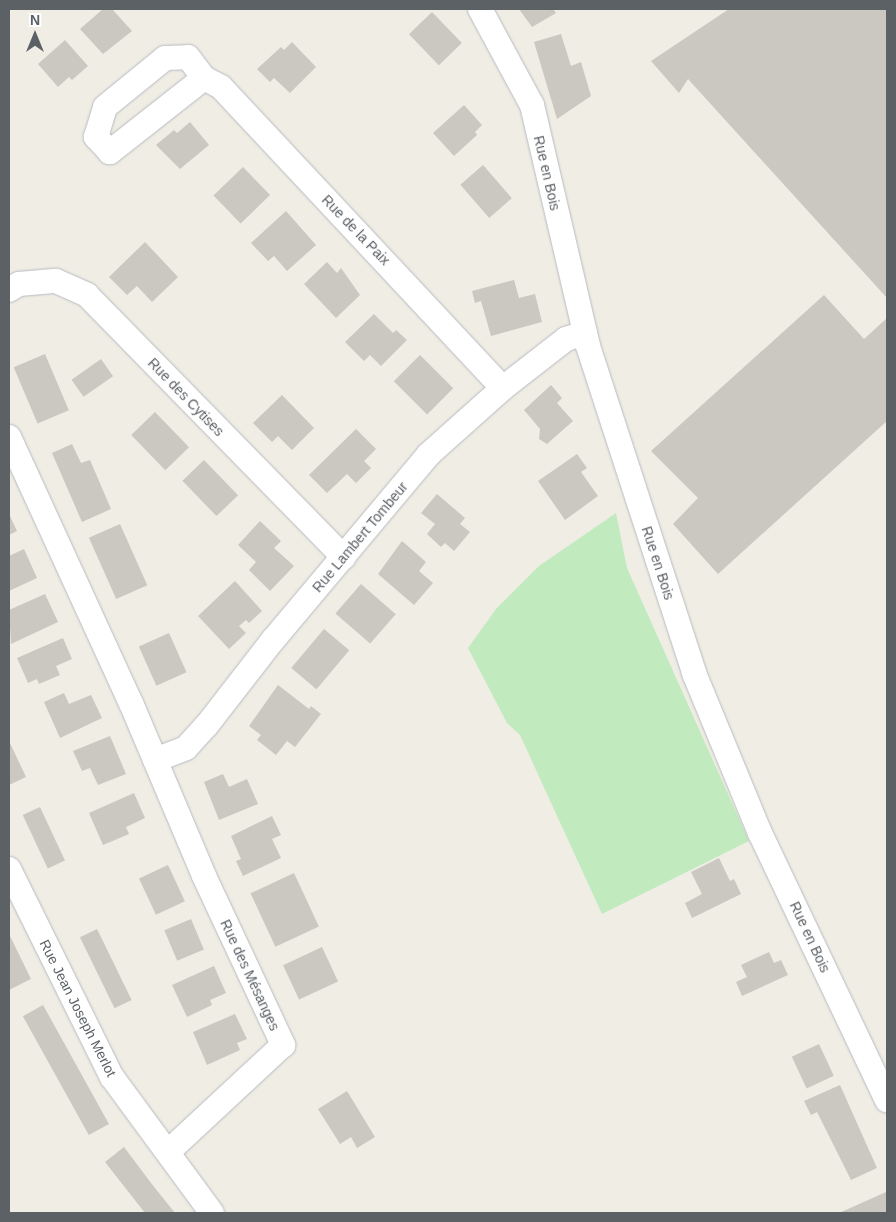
<!DOCTYPE html>
<html>
<head>
<meta charset="utf-8">
<style>
	body { margin:0 }
	#map { position:relative; width:896px; height:1222px; overflow:hidden; background:#f0ede4; font-family:Arial,sans-serif }
	div>[style] { position:absolute }
	.green>* { inset:0; background:#c1eabf }
	.building>* { inset:0; background:#cbc7c1; transform-origin:0 0 }
	.roads { filter:drop-shadow(0 0 1px #b7bbc0) drop-shadow(0 0 1px #b7bbc0) }
	.minor>* { height:24px; margin:-12px; padding:0 12px; transform-origin:12px; border-radius:12px; background:#fff }
	span { translate:-50% -50%; white-space:nowrap; text-align:center; line-height:1.15; -webkit-text-stroke:4px #fff; paint-order:stroke }
	.street-label { font-size:14px; color:#5c6166 }
	.frame { position:absolute; inset:0; border:10px solid #5c6166; pointer-events:none }
	.north { position:absolute; left:10px; top:10px; width:50px; height:50px; -webkit-text-stroke:4px #fff; paint-order:stroke; rotate:0deg; font-size:14px; font-weight:700; line-height:20px; text-align:center; color:#5c6166 }
	.north::after { content:''; display:block; margin:auto; width:18px; height:22px; background:#5c6166; clip-path:polygon(50% 0,100% 100%,50% 72%,0 100%) }
</style>
</head>
<body>
<div id="map">
	<div class="green">
		<i style="clip-path:polygon(616px 513px,627px 568px,749px 841px,602px 914px,520px 735px,507px 723px,468px 648px,496px 609px,539px 566px)"></i>
	</div>
	<div class="building">
		<i style="clip-path:polygon(103px 9px,112px 9px,132px 31px,103px 54px,80px 29px)"></i>
		<i style="clip-path:polygon(519px 9px,553px 9px,556px 13px,532px 27px)"></i>
		<i style="clip-path:polygon(729px 9px,887px 9px,887px 298px,688px 79px,679px 93px,651px 61px)"></i>
		<i style="left:432px;top:12px;width:43px;height:32px;rotate:46deg"></i>
		<i style="clip-path:polygon(561px 34px,571px 66px,581px 62px,591px 96px,557px 119px,534px 42px)"></i>
		<i style="clip-path:polygon(65px 40px,88px 66px,72px 80px,69px 77px,58px 87px,38px 64px)"></i>
		<i style="clip-path:polygon(292px 42px,316px 67px,290px 93px,274px 78px,270px 82px,257px 69px,281px 47px,284px 50px)"></i>
		<i style="clip-path:polygon(464px 105px,482px 125px,475px 132px,477px 135px,454px 156px,433px 133px)"></i>
		<i style="clip-path:polygon(190px 122px,209px 145px,180px 169px,156px 145px,174px 130px,177px 133px)"></i>
		<i style="left:483px;top:165px;width:44px;height:30px;rotate:49deg"></i>
		<i style="left:243px;top:167px;width:39px;height:41px;rotate:46deg"></i>
		<i style="clip-path:polygon(286px 211px,316px 245px,287px 271px,274px 256px,268px 261px,251px 243px)"></i>
		<i style="clip-path:polygon(145px 242px,178px 277px,152px 302px,137px 286px,127px 295px,109px 277px)"></i>
		<i style="clip-path:polygon(327px 262px,337px 273px,341px 268px,360px 295px,336px 318px,304px 284px)"></i>
		<i style="clip-path:polygon(514px 280px,519px 298px,535px 294px,542px 322px,491px 336px,481px 301px,475px 303px,472px 291px)"></i>
		<i style="clip-path:polygon(824px 295px,864px 339px,887px 318px,887px 421px,718px 574px,673px 524px,698px 498px,651px 451px)"></i>
		<i style="clip-path:polygon(374px 314px,393px 333px,396px 330px,407px 340px,381px 366px,370px 355px,364px 361px,345px 342px)"></i>
		<i style="left:45px;top:354px;width:61px;height:34px;rotate:67deg"></i>
		<i style="left:420px;top:355px;width:47px;height:37px;rotate:45deg"></i>
		<i style="left:101px;top:359px;width:21px;height:36px;rotate:55deg"></i>
		<i style="clip-path:polygon(551px 385px,562px 398px,557px 403px,573px 421px,547px 444px,539px 439px,540px 429px,524px 410px)"></i>
		<i style="clip-path:polygon(282px 395px,314px 428px,292px 450px,278px 436px,272px 442px,253px 423px)"></i>
		<i style="left:155px;top:412px;width:49px;height:33px;rotate:46deg"></i>
		<i style="clip-path:polygon(356px 429px,376px 449px,364px 461px,371px 468px,356px 483px,347px 474px,327px 493px,309px 475px)"></i>
		<i style="clip-path:polygon(72px 444px,81px 463px,90px 460px,111px 509px,82px 522px,52px 453px)"></i>
		<i style="clip-path:polygon(577px 454px,587px 468px,581px 472px,598px 496px,565px 520px,538px 481px)"></i>
		<i style="left:204px;top:460px;width:49px;height:30px;rotate:46deg"></i>
		<i style="clip-path:polygon(437px 494px,465px 518px,460px 524px,470px 532px,454px 551px,445px 543px,441px 547px,427px 534px,435px 524px,421px 513px)"></i>
		<i style="clip-path:polygon(9px 514px,17px 531px,9px 535px)"></i>
		<i style="clip-path:polygon(260px 521px,281px 541px,274px 548px,294px 566px,270px 591px,249px 570px,256px 562px,238px 545px)"></i>
		<i style="left:120px;top:524px;width:67px;height:34px;rotate:66deg"></i>
		<i style="clip-path:polygon(402px 541px,426px 562px,419px 571px,433px 583px,414px 605px,378px 574px)"></i>
		<i style="clip-path:polygon(24px 549px,37px 578px,9px 591px,9px 556px)"></i>
		<i style="clip-path:polygon(235px 581px,262px 611px,249px 623px,246px 620px,239px 626px,246px 633px,229px 649px,198px 616px)"></i>
		<i style="left:361px;top:584px;width:46px;height:39px;rotate:41deg"></i>
		<i style="clip-path:polygon(45px 594px,58px 622px,11px 644px,9px 610px)"></i>
		<i style="left:324px;top:629px;width:33px;height:51px;rotate:40deg"></i>
		<i style="left:169px;top:633px;width:43px;height:33px;rotate:66deg"></i>
		<i style="clip-path:polygon(63px 638px,72px 659px,56px 666px,60px 675px,39px 684px,37px 679px,28px 683px,17px 658px)"></i>
		<i style="clip-path:polygon(278px 685px,309px 709px,311px 706px,321px 714px,295px 747px,287px 741px,276px 755px,257px 740px,261px 735px,249px 726px)"></i>
		<i style="clip-path:polygon(64px 693px,69px 704px,91px 695px,102px 718px,60px 738px,44px 702px)"></i>
		<i style="clip-path:polygon(110px 736px,126px 774px,98px 785px,90px 768px,82px 771px,73px 751px)"></i>
		<i style="clip-path:polygon(9px 741px,26px 777px,9px 785px)"></i>
		<i style="clip-path:polygon(223px 774px,229px 787px,247px 779px,258px 804px,219px 820px,204px 782px)"></i>
		<i style="clip-path:polygon(134px 793px,145px 818px,126px 827px,129px 834px,103px 845px,89px 813px)"></i>
		<i style="left:40px;top:807px;width:59px;height:19px;rotate:65deg"></i>
		<i style="clip-path:polygon(272px 816px,281px 835px,272px 839px,281px 858px,243px 876px,236px 861px,241px 859px,231px 836px)"></i>
		<i style="clip-path:polygon(719px 858px,730px 881px,734px 879px,741px 894px,692px 918px,685px 903px,702px 894px,691px 872px)"></i>
		<i style="left:168px;top:865px;width:40px;height:32px;rotate:65deg"></i>
		<i style="left:294px;top:873px;width:59px;height:48px;rotate:65deg"></i>
		<i style="left:191px;top:919px;width:33px;height:29px;rotate:67deg"></i>
		<i style="left:97px;top:929px;width:79px;height:19px;rotate:64deg"></i>
		<i style="clip-path:polygon(9px 934px,31px 979px,9px 990px)"></i>
		<i style="left:322px;top:947px;width:38px;height:43px;rotate:65deg"></i>
		<i style="clip-path:polygon(769px 952px,774px 963px,781px 960px,788px 975px,742px 996px,736px 982px,747px 977px,741px 965px)"></i>
		<i style="clip-path:polygon(214px 966px,226px 993px,210px 1000px,212px 1005px,187px 1017px,172px 985px)"></i>
		<i style="left:43px;top:1005px;width:136px;height:23px;rotate:61deg"></i>
		<i style="clip-path:polygon(235px 1014px,247px 1039px,237px 1043px,240px 1050px,207px 1065px,193px 1032px)"></i>
		<i style="left:819px;top:1044px;width:35px;height:30px;rotate:65deg"></i>
		<i style="clip-path:polygon(840px 1085px,877px 1168px,851px 1180px,817px 1112px,811px 1115px,804px 1101px)"></i>
		<i style="clip-path:polygon(347px 1091px,375px 1137px,357px 1148px,351px 1137px,340px 1144px,318px 1109px)"></i>
		<i style="clip-path:polygon(124px 1147px,151px 1183px,175px 1213px,145px 1213px,105px 1162px)"></i>
		<i style="clip-path:polygon(886px 1192px,887px 1213px,839px 1213px)"></i>
	</div>
	<div class="roads">
		<div class="minor">
			<i style="left:480px;top:9px;width:109px;rotate:61.6deg"></i>
			<i style="left:532px;top:105px;width:247px;rotate:76.9deg"></i>
			<i style="left:588px;top:346px;width:344px;rotate:72deg"></i>
			<i style="left:694px;top:673px;width:173px;rotate:67.6deg"></i>
			<i style="left:760px;top:833px;width:296px;rotate:64.6deg"></i>
			<i style="left:204px;top:78px;width:120px;rotate:141.8deg"></i>
			<i style="left:110px;top:152px;width:21px;rotate:-133deg"></i>
			<i style="left:96px;top:137px;width:31px;rotate:-73deg"></i>
			<i style="left:105px;top:107px;width:77px;rotate:-39.2deg"></i>
			<i style="left:165px;top:58px;width:23px;rotate:-2deg"></i>
			<i style="left:188px;top:57px;width:26px;rotate:53deg"></i>
			<i style="left:204px;top:78px;width:19px;rotate:28deg"></i>
			<i style="left:221px;top:87px;width:412px;rotate:46.9deg"></i>
			<i style="left:9px;top:290px;width:12px;rotate:-31deg"></i>
			<i style="left:19px;top:284px;width:37px;rotate:-5deg"></i>
			<i style="left:56px;top:281px;width:34px;rotate:24deg"></i>
			<i style="left:87px;top:295px;width:367px;rotate:45.6deg"></i>
			<i style="left:9px;top:437px;width:293px;rotate:65.4deg"></i>
			<i style="left:131px;top:703px;width:188px;rotate:67.1deg"></i>
			<i style="left:204px;top:876px;width:187px;rotate:64.9deg"></i>
			<i style="left:283px;top:1045px;width:157px;rotate:137.1deg"></i>
			<i style="left:155px;top:760px;width:33px;rotate:-21deg"></i>
			<i style="left:186px;top:748px;width:31px;rotate:-48deg"></i>
			<i style="left:207px;top:725px;width:108px;rotate:-52.2deg"></i>
			<i style="left:273px;top:640px;width:241px;rotate:-50deg"></i>
			<i style="left:428px;top:455px;width:101px;rotate:-41.8deg"></i>
			<i style="left:503px;top:388px;width:80px;rotate:-37.9deg"></i>
			<i style="left:566px;top:339px;width:20px;rotate:-18deg"></i>
			<i style="left:9px;top:869px;width:232px;rotate:63.7deg"></i>
			<i style="left:112px;top:1077px;width:169px;rotate:53.7deg"></i>
		</div>
	</div>
	<div class="street-label">
		<span style="left:547px;top:173px;rotate:77deg">Rue en Bois</span>
		<span style="left:356px;top:230px;rotate:46deg">Rue de la Paix</span>
		<span style="left:186px;top:397px;rotate:46deg">Rue des Cytises</span>
		<span style="left:360px;top:537px;rotate:-50deg">Rue Lambert Tombeur</span>
		<span style="left:658px;top:563px;rotate:72deg">Rue en Bois</span>
		<span style="left:810px;top:937px;rotate:65deg">Rue en Bois</span>
		<span style="left:250px;top:975px;rotate:65deg">Rue des Mésanges</span>
		<span style="left:78px;top:1008px;rotate:63deg">Rue Jean Joseph Merlot</span>
	</div>
	<div class="frame"></div>
	<div class="north">N</div>
</div>
</body>
</html>
